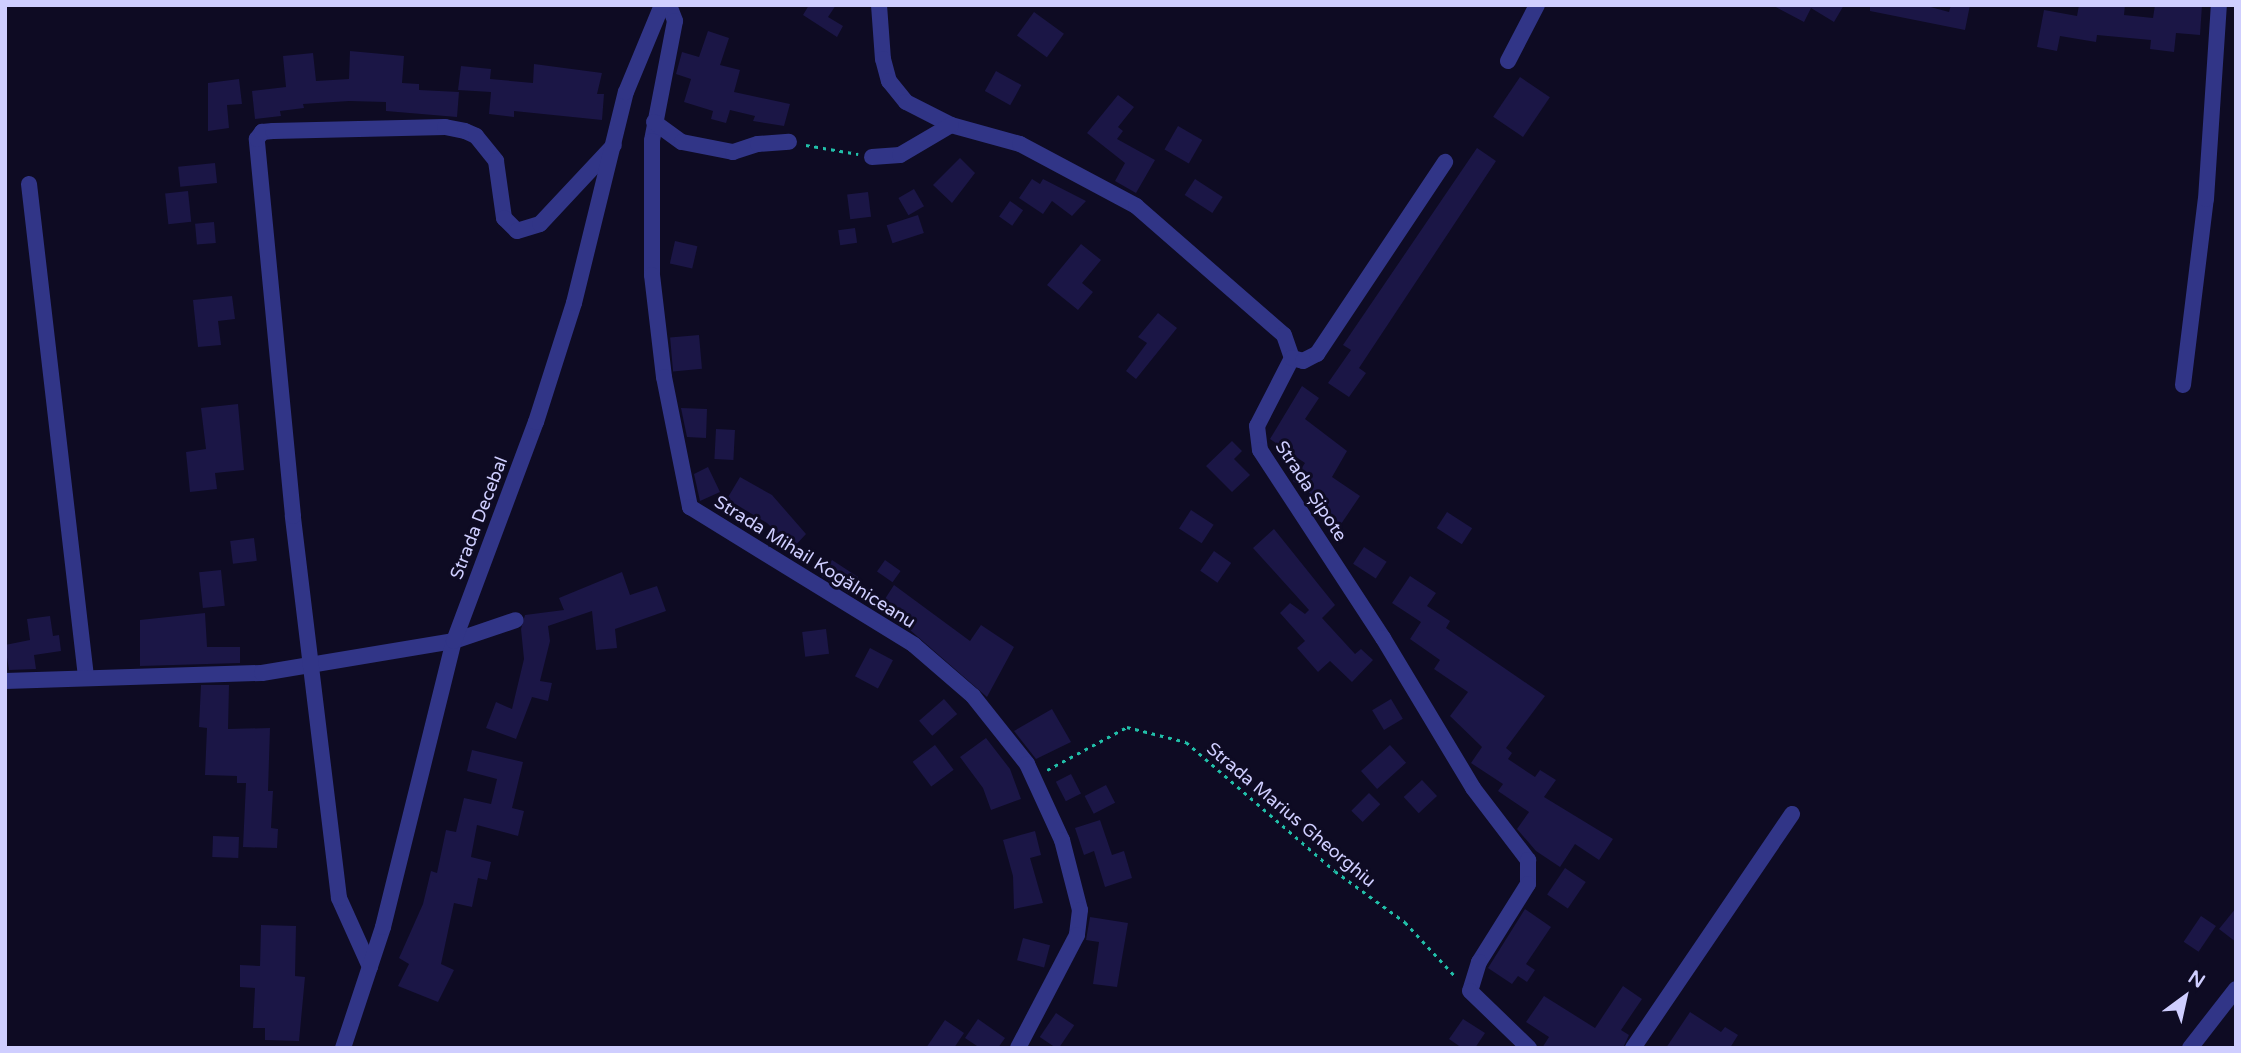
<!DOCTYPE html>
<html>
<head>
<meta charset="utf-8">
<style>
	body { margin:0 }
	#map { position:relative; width:2241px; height:1053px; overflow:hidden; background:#0e0b23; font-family:"Varela Round",sans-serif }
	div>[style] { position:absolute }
	.building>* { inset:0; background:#1b1646; transform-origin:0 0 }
	.path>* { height:2.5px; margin-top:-1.25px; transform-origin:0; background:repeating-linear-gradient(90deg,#21bfa9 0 3.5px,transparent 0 8.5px) }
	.minor>* { height:16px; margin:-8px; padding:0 8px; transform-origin:8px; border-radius:8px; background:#313587 }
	span { translate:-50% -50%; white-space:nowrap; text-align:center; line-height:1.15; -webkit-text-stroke:6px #0e0b23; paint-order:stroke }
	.street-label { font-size:18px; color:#cfceff }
	.frame { position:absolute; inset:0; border:7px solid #cfceff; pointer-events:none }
	.north { position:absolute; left:2150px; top:962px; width:70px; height:70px; -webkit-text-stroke:5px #0e0b23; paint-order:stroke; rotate:33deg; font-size:19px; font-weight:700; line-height:28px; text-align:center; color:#cfceff }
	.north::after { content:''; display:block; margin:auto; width:24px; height:32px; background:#cfceff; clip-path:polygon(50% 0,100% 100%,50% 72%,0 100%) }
</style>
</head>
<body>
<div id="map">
	<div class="building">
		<i style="clip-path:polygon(809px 5px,836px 5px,828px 17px,843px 26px,837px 37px,803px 15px)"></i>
		<i style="clip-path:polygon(1772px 5px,1844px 5px,1834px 22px,1811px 8px,1804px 22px)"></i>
		<i style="clip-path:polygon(1870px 5px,1923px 5px,1949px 12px,1951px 5px,1970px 5px,1965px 30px,1870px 11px)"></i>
		<i style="clip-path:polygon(2079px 5px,2125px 5px,2124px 15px,2153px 18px,2155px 5px,2202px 5px,2200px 35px,2176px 33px,2174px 52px,2150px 49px,2151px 40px,2097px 35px,2096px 42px,2060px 36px,2057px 51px,2037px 47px,2044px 10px,2077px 16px)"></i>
		<i style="left:1034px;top:12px;width:37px;height:29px;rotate:36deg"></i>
		<i style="clip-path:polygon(708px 31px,729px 38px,720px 65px,740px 70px,734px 92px,790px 104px,784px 126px,753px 121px,755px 116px,730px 110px,726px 123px,711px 119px,713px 111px,684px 102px,691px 79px,676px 74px,682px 52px,699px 57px)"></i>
		<i style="clip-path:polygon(350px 51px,404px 56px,402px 83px,419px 84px,419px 90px,459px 92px,457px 117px,386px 111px,386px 102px,349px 101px,303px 104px,304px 108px,280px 111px,281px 116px,255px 119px,252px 91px,286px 87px,283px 56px,313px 53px,316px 81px,349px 79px)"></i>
		<i style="clip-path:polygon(534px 64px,602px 73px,597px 94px,604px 94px,602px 120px,514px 111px,514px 117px,489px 114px,491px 92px,458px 90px,461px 66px,491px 69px,490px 79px,533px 83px)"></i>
		<i style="left:996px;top:71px;width:29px;height:23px;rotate:29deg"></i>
		<i style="left:1520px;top:77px;width:36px;height:48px;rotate:34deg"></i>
		<i style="clip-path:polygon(239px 79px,242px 104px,227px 105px,229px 128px,208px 131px,208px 83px)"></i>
		<i style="clip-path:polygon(1118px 95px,1134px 107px,1118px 127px,1123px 131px,1117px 139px,1155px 160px,1136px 193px,1115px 181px,1125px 163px,1087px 133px)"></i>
		<i style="left:1178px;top:126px;width:28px;height:27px;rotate:30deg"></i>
		<i style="clip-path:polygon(1477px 148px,1496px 161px,1359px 368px,1366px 373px,1349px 397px,1328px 383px,1351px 350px,1343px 345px)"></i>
		<i style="clip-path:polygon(960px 158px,975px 173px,952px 203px,933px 185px)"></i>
		<i style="left:215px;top:163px;width:20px;height:37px;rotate:84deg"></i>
		<i style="clip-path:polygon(1032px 179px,1040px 184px,1043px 179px,1086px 201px,1072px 216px,1052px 201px,1043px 214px,1019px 198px)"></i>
		<i style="left:1195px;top:179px;width:33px;height:19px;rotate:33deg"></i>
		<i style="left:914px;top:189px;width:20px;height:18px;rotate:60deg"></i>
		<i style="left:188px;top:191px;width:31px;height:23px;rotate:84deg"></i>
		<i style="left:868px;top:192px;width:25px;height:21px;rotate:83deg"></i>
		<i style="left:1010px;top:201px;width:16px;height:19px;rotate:35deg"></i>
		<i style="left:918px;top:215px;width:19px;height:33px;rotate:72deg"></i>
		<i style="left:214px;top:222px;width:21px;height:19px;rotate:85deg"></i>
		<i style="left:855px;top:228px;width:15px;height:17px;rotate:82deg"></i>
		<i style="left:675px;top:241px;width:23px;height:23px;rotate:13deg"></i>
		<i style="clip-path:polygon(1081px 244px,1101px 260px,1082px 283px,1093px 292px,1078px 310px,1047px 285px)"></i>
		<i style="clip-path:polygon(232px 296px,235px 319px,218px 321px,221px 345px,198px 347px,193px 300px)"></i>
		<i style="clip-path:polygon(1158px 313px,1177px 328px,1136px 379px,1126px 371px,1147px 343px,1138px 337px)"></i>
		<i style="left:699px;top:335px;width:34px;height:29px;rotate:85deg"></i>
		<i style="clip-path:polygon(1302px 386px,1319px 398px,1305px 419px,1347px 451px,1332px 477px,1360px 496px,1339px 527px,1315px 511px,1321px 501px,1293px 481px,1305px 463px,1270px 439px)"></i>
		<i style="clip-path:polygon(238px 404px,244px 470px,215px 473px,217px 489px,190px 492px,186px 452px,206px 449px,201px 408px)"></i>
		<i style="clip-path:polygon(681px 408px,707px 409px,706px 438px,687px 437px)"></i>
		<i style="left:716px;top:429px;width:19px;height:30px;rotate:3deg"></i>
		<i style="clip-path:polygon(1232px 441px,1242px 451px,1234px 459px,1250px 475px,1232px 492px,1206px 466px)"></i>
		<i style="clip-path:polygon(708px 467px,720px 492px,700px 501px,694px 474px)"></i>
		<i style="clip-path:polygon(740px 477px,772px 495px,806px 534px,793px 548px,767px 523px,727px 499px)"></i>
		<i style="left:1191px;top:510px;width:27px;height:22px;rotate:33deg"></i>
		<i style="left:1447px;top:512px;width:30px;height:19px;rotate:33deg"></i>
		<i style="clip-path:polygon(1274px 529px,1335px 605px,1322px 618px,1355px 654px,1361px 649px,1373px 660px,1352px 682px,1330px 661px,1318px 672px,1297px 648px,1305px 641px,1280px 613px,1290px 603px,1305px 614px,1309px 610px,1253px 548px)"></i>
		<i style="left:254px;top:538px;width:23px;height:24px;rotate:83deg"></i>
		<i style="left:1364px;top:547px;width:27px;height:20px;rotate:33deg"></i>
		<i style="left:1214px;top:551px;width:21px;height:24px;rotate:35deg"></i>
		<i style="left:832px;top:560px;width:31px;height:19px;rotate:33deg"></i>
		<i style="left:885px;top:560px;width:19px;height:14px;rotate:35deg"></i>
		<i style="left:221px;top:570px;width:36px;height:22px;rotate:84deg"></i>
		<i style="clip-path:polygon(622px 572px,630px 595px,657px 586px,666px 611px,615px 629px,617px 648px,596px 650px,592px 611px,548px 626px,550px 641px,540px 681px,552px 683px,548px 701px,532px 697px,516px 739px,486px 728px,496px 702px,512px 709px,524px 659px,521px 629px,525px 615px,564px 610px,559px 598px)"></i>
		<i style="clip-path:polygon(1410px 576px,1436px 593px,1427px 606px,1450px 621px,1446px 628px,1545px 696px,1506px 748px,1512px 753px,1508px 759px,1535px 777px,1540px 770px,1556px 780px,1544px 797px,1613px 839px,1599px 860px,1575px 844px,1560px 867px,1536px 851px,1517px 829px,1529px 812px,1498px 791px,1503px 784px,1471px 763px,1482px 747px,1450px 716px,1468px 692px,1434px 669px,1440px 660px,1410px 639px,1421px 622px,1392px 603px)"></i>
		<i style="clip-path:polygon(894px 585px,970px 641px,981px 625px,1014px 647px,987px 697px,910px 630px,915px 623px,883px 602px)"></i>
		<i style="clip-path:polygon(205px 613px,207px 647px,240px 647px,240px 663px,140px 666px,140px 620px)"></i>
		<i style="clip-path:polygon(50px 616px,53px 636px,59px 635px,61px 651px,34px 655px,36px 669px,9px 670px,5px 645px,30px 640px,27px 619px)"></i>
		<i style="left:826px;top:629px;width:25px;height:24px;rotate:83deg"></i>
		<i style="left:870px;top:648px;width:26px;height:32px;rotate:28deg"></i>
		<i style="clip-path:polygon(201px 685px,229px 685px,228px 729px,270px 728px,268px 791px,273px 791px,271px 828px,278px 829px,277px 848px,243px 847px,246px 783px,237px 783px,237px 776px,205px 775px,207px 728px,199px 727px)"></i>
		<i style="left:944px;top:699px;width:20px;height:33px;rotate:49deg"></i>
		<i style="left:1391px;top:699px;width:23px;height:22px;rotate:59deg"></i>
		<i style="clip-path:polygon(1052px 709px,1071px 742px,1036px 759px,1014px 731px)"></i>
		<i style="clip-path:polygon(986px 738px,1010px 769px,1021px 799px,991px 810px,983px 788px,960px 757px)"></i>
		<i style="left:935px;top:745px;width:31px;height:28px;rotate:53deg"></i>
		<i style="left:1390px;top:745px;width:24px;height:39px;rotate:48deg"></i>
		<i style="clip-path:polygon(472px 750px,523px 762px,512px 808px,524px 811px,518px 836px,477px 825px,471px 857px,491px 862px,487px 880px,478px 878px,472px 907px,454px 903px,441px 964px,454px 970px,438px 1002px,398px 986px,409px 964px,399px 958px,423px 904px,431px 871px,437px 873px,446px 830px,456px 832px,464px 798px,491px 804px,497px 779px,467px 771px)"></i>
		<i style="left:1071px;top:774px;width:22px;height:17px;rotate:63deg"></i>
		<i style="left:1422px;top:780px;width:22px;height:25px;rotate:47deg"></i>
		<i style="left:1106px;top:785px;width:20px;height:24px;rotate:63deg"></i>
		<i style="left:1369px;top:793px;width:16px;height:25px;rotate:45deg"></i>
		<i style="clip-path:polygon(1100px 820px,1112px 855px,1124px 851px,1132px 878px,1105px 887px,1094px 851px,1084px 855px,1075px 828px)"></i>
		<i style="clip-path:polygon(1035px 831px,1041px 855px,1030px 858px,1043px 903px,1014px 909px,1013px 876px,1003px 840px)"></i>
		<i style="left:213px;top:836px;width:26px;height:21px;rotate:2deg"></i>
		<i style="left:1565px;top:868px;width:25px;height:32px;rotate:34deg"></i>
		<i style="clip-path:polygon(2236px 908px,2236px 942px,2219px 929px)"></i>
		<i style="clip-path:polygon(1525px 909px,1551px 927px,1526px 964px,1535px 970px,1527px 982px,1518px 976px,1512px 984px,1488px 968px)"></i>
		<i style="left:2201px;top:916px;width:18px;height:31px;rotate:34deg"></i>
		<i style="clip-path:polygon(1090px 917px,1128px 923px,1117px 987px,1093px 984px,1099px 942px,1086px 940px)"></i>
		<i style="clip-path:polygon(261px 925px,296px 926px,295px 976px,305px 977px,299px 1041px,265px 1040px,265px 1028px,253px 1028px,255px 988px,240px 987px,240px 965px,260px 966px)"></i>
		<i style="left:1023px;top:938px;width:28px;height:23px;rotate:15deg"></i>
		<i style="clip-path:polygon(1623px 986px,1642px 999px,1621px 1030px,1629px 1035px,1623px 1048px,1542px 1048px,1549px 1037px,1526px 1022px,1544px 996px,1595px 1028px)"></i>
		<i style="clip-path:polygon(1690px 1012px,1721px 1032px,1725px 1027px,1738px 1035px,1730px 1048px,1666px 1048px)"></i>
		<i style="left:1056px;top:1013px;width:22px;height:29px;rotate:34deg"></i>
		<i style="clip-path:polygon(978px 1019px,1005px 1038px,998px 1048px,980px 1048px,965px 1038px)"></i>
		<i style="clip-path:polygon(1463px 1019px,1485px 1033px,1475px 1048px,1462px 1048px,1449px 1039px)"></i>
		<i style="clip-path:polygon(945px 1020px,964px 1033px,954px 1048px,926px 1048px)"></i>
	</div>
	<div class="path">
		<i style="left:806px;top:145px;width:53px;rotate:9.8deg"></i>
		<i style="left:1047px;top:770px;width:91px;rotate:-28.3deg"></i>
		<i style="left:1127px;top:727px;width:61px;rotate:14.3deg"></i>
		<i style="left:1186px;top:742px;width:197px;rotate:40.9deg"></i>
		<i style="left:1335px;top:871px;width:87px;rotate:36.1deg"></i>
		<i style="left:1405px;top:922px;width:75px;rotate:47.2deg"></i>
	</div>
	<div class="minor">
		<i style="left:669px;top:5px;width:17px;rotate:69deg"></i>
		<i style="left:675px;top:21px;width:122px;rotate:100.9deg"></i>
		<i style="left:652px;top:141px;width:134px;rotate:90deg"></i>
		<i style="left:652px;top:275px;width:103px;rotate:83.3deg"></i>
		<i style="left:664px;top:377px;width:133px;rotate:78.7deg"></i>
		<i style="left:690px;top:507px;width:263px;rotate:31.6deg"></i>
		<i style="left:914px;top:645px;width:78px;rotate:40.8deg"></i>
		<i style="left:973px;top:696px;width:87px;rotate:51.5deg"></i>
		<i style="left:1027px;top:764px;width:84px;rotate:65.3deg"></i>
		<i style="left:1062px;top:840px;width:72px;rotate:75.6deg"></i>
		<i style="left:1080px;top:910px;width:25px;rotate:97deg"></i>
		<i style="left:1077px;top:935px;width:127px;rotate:117.6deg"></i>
		<i style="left:879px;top:5px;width:54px;rotate:85.8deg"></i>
		<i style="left:883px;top:59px;width:23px;rotate:75deg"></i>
		<i style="left:889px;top:81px;width:27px;rotate:51deg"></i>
		<i style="left:906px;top:102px;width:51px;rotate:27.1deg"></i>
		<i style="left:951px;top:125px;width:72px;rotate:15.4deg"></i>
		<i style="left:1020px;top:144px;width:132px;rotate:28.1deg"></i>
		<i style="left:1136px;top:206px;width:196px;rotate:41.1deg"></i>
		<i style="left:1284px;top:335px;width:24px;rotate:71deg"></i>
		<i style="left:1292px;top:358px;width:76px;rotate:117.2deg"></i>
		<i style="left:1257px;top:426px;width:24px;rotate:83deg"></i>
		<i style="left:1260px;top:450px;width:225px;rotate:56.8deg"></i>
		<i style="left:1383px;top:638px;width:175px;rotate:59deg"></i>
		<i style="left:1473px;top:788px;width:91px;rotate:52.6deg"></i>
		<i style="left:1528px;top:860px;width:24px;rotate:90deg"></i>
		<i style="left:1528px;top:884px;width:92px;rotate:122.1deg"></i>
		<i style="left:1479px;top:962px;width:30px;rotate:107deg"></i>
		<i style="left:1470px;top:991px;width:82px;rotate:44deg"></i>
		<i style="left:1508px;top:61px;width:63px;rotate:-62.6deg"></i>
		<i style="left:654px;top:122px;width:34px;rotate:36deg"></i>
		<i style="left:682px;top:142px;width:52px;rotate:11.1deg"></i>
		<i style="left:733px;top:152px;width:26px;rotate:-18deg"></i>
		<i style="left:758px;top:144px;width:31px;rotate:-4deg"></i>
		<i style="left:872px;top:157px;width:28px;rotate:-4deg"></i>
		<i style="left:900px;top:155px;width:59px;rotate:-30.5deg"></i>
		<i style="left:29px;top:184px;width:496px;rotate:83.4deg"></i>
		<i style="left:1292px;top:358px;width:11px;rotate:15deg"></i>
		<i style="left:1303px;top:361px;width:16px;rotate:-27deg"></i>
		<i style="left:1317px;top:354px;width:231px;rotate:-56.3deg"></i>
		<i style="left:2183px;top:385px;width:187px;rotate:-83deg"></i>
		<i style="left:2206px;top:199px;width:194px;rotate:-86.2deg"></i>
		<i style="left:5px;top:681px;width:257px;rotate:-1.8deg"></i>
		<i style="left:262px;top:673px;width:195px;rotate:-9.5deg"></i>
		<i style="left:454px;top:641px;width:65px;rotate:-18.7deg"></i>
		<i style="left:370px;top:967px;width:76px;rotate:-114.2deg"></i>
		<i style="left:339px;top:898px;width:385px;rotate:-96.9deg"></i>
		<i style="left:293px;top:516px;width:379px;rotate:-95.5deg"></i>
		<i style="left:257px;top:139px;width:9px;rotate:-54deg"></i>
		<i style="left:262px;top:132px;width:11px;rotate:-5deg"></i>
		<i style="left:273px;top:131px;width:172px;rotate:-1.3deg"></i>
		<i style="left:445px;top:127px;width:20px;rotate:11deg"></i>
		<i style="left:465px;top:131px;width:12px;rotate:24deg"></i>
		<i style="left:476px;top:136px;width:32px;rotate:51deg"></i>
		<i style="left:496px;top:161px;width:58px;rotate:82deg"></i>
		<i style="left:504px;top:218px;width:18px;rotate:45deg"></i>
		<i style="left:517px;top:231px;width:24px;rotate:-17deg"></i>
		<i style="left:540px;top:224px;width:108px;rotate:-46.9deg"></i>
		<i style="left:343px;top:1048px;width:127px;rotate:-71.7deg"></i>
		<i style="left:383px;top:927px;width:295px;rotate:-76.1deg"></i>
		<i style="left:454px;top:641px;width:234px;rotate:-69.5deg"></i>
		<i style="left:536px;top:422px;width:125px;rotate:-72.3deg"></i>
		<i style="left:574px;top:303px;width:217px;rotate:-76.2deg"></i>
		<i style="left:626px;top:92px;width:94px;rotate:-67.5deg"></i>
		<i style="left:1633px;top:1048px;width:283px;rotate:-55.8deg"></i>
		<i style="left:2190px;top:1048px;width:75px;rotate:-52.1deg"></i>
	</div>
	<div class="street-label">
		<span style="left:1311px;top:491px;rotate:57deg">Strada Șipote</span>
		<span style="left:479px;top:518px;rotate:-69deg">Strada Decebal</span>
		<span style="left:815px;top:562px;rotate:32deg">Strada Mihail Kogălniceanu</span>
		<span style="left:1291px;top:815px;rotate:40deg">Strada Marius Gheorghiu</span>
	</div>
	<div class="frame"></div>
	<div class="north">N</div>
</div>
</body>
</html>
